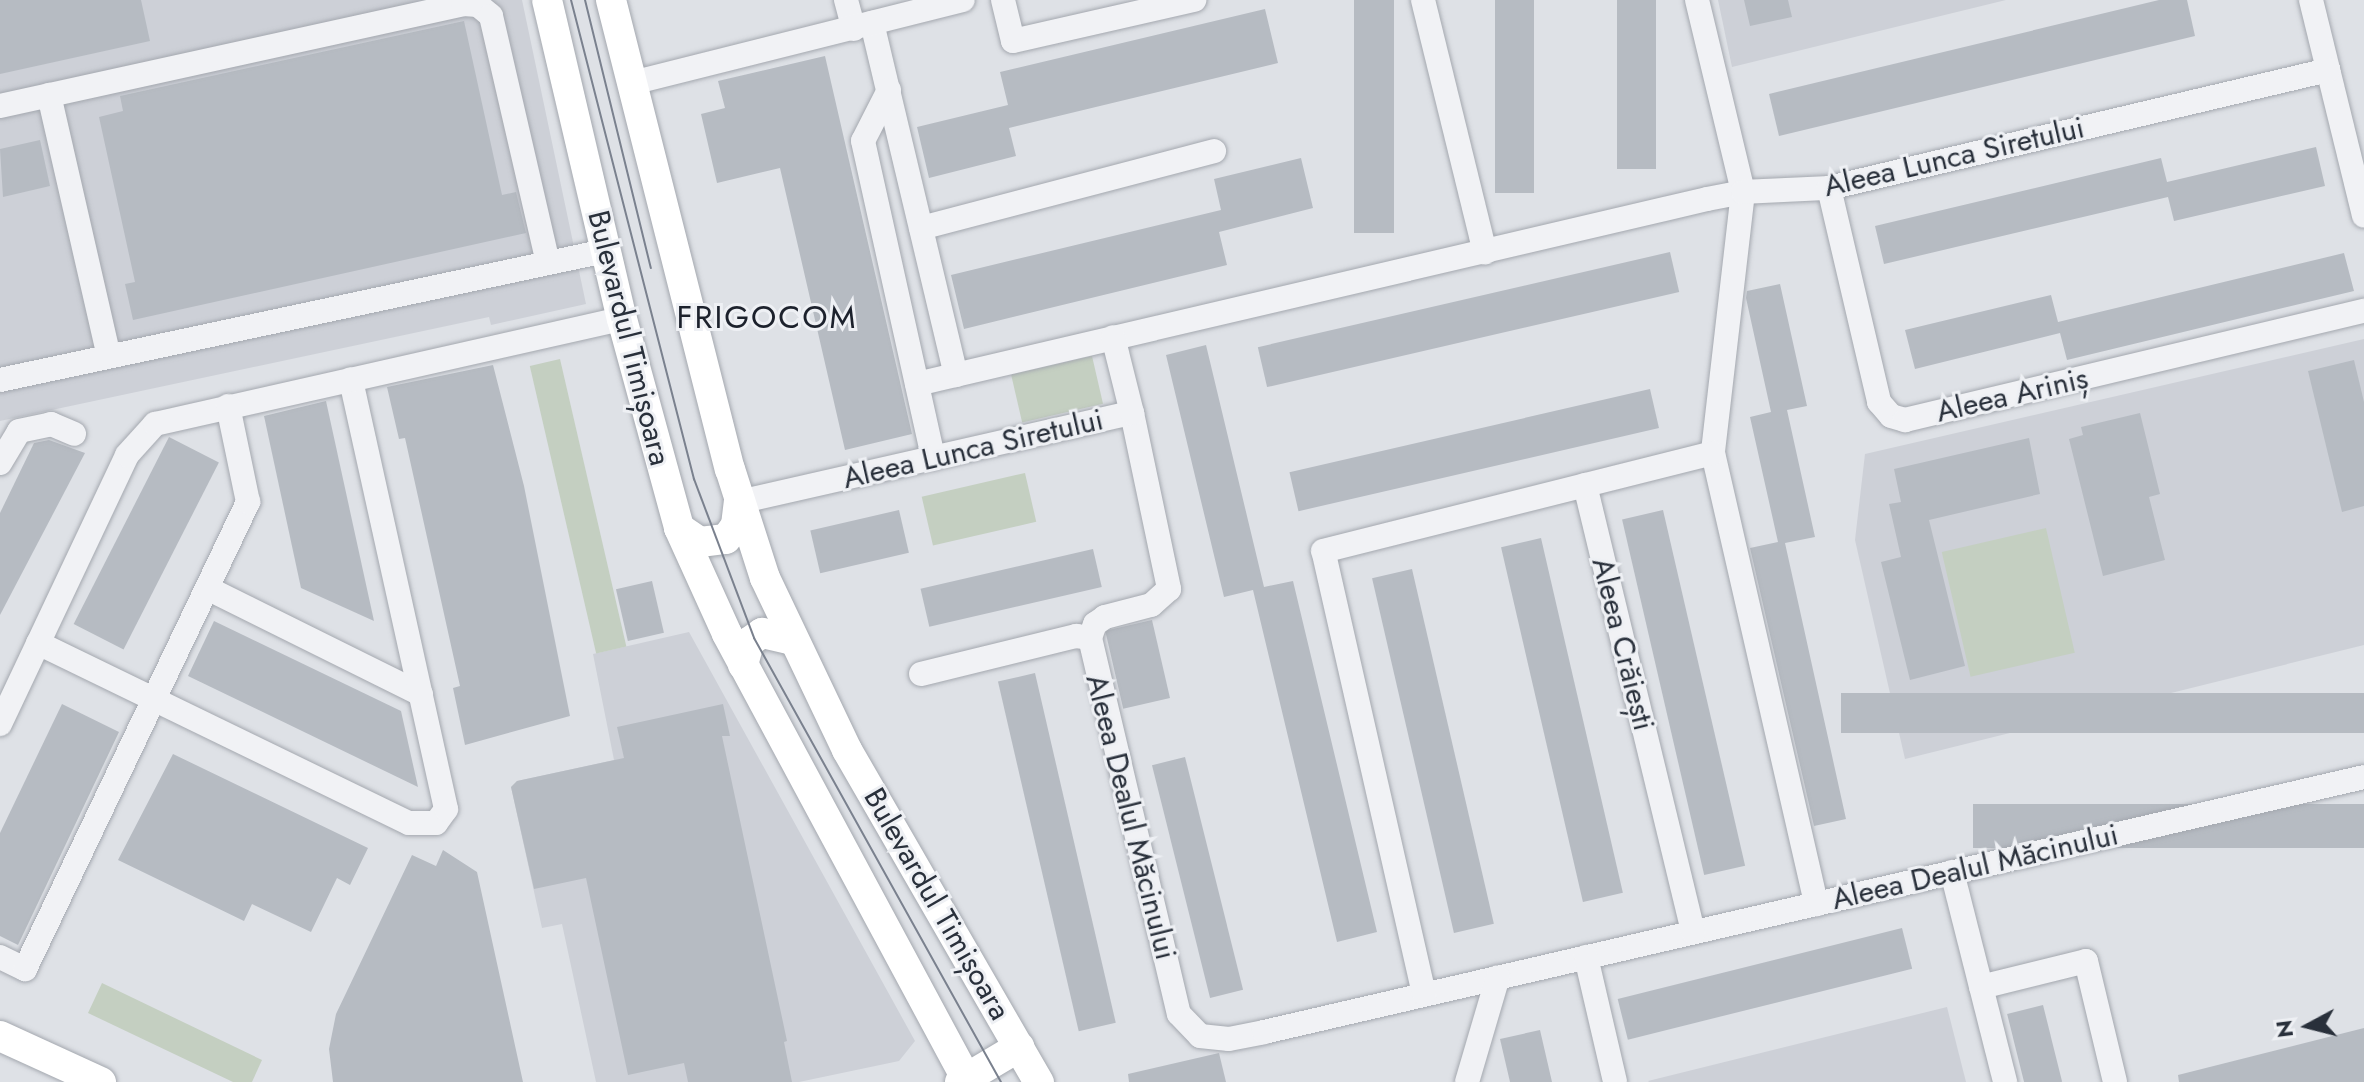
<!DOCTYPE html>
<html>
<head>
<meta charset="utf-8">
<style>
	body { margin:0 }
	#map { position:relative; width:2364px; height:1082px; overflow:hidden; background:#dee1e6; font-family:Jost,sans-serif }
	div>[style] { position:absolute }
	.built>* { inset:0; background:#cdd0d7 }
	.green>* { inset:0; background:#c4cfc1; transform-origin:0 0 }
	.building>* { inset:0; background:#b6bbc2; transform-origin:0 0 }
	.roads { filter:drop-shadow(0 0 2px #a4a8af) drop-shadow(0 0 2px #a4a8af) }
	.minor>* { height:24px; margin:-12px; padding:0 12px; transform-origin:12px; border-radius:12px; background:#f1f2f5 }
	.major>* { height:30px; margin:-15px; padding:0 15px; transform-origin:15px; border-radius:15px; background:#fff }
	.tram>* { height:2px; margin:-1px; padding:0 1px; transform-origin:1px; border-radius:1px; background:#7a818e }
	span { translate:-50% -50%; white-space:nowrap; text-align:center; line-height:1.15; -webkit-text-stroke:6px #eef0f4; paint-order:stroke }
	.street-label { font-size:30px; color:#29303b }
	.neighbourhood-label { font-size:32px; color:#1c212c; letter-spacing:2px }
	.north { position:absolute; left:2268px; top:986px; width:80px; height:80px; -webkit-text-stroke:6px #eef0f4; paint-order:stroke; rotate:263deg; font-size:22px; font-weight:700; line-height:32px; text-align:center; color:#29303b }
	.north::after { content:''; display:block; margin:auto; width:28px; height:36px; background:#29303b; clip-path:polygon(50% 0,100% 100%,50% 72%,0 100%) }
</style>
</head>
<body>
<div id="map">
	<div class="built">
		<i style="clip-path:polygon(0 0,522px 0,586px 304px,491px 325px,489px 317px,0 421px)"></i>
		<i style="clip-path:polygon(1718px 0,2006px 0,1732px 67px)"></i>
		<i style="clip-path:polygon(2364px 339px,2364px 645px,1905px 759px,1855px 540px,1865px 454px)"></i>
		<i style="clip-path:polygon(689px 632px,915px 1041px,899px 1061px,799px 1082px,596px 1082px,562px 924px,542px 928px,511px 787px,517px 781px,614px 760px,593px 654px)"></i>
		<i style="clip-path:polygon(1947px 1007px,1966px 1082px,1649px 1082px,1648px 1081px)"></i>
	</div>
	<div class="green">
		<i style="left:1092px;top:356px;width:49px;height:83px;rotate:77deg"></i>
		<i style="left:560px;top:359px;width:295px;height:31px;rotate:77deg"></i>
		<i style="left:1025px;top:473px;width:50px;height:106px;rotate:77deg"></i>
		<i style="left:2046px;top:528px;width:128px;height:107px;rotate:77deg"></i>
		<i style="clip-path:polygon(102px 983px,262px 1060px,252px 1082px,233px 1082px,88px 1013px)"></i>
	</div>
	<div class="building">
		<i style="clip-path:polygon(0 0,141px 0,150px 41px,0 74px)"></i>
		<i style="left:1354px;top:0;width:40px;height:233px"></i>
		<i style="left:1495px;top:0;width:39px;height:193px"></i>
		<i style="left:1617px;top:0;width:39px;height:169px"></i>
		<i style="clip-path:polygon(1744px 0,1788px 0,1792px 17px,1750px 26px)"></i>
		<i style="clip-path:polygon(2159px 0,2187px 0,2195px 36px,1779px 136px,1769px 94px)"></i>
		<i style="clip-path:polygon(1265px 9px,1278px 63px,1009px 128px,1016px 156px,929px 178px,917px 127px,1008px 105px,1000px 72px)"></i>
		<i style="clip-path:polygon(464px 21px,502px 195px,516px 192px,526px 233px,133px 320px,125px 284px,135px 282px,99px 117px,123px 111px,120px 96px)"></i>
		<i style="clip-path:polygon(825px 56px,912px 434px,845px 450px,780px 168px,717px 183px,701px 114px,725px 108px,718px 81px)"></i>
		<i style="clip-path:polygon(40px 140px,50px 186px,3px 197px,0 149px)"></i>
		<i style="clip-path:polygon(2316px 147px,2325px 186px,2174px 221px,2168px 197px,1884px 264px,1875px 226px,2161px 158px,2167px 182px)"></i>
		<i style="clip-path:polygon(1301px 158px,1313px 208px,1219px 232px,1227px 265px,964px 329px,951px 275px,1221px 210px,1214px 179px)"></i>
		<i style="left:1670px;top:252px;width:41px;height:423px;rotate:77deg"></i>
		<i style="clip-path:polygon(2344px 253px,2354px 291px,2067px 360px,2060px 333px,1915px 369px,1905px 330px,2051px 295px,2058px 322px)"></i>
		<i style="clip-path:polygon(1780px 284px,1807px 406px,1787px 410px,1815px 537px,1785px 543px,1846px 819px,1814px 826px,1750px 548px,1778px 542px,1750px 417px,1771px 412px,1746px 298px,1747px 291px)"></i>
		<i style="clip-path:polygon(1206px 345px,1264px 587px,1293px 581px,1377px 932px,1337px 942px,1253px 590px,1224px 597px,1166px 355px)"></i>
		<i style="clip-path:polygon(2354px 360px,2364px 402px,2364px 506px,2342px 512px,2308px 371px)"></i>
		<i style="clip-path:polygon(493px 365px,524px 486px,570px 716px,465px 745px,453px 688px,460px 686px,405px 438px,399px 439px,387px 387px)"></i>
		<i style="left:1650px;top:389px;width:40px;height:370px;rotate:77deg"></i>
		<i style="clip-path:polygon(326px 401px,374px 621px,301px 588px,264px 416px)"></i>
		<i style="clip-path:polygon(2140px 413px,2160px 494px,2149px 497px,2165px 560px,2103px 576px,2069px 439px,2083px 435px,2081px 427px)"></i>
		<i style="left:169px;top:437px;width:56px;height:210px;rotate:27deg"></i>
		<i style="clip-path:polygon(2029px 438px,2040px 494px,1929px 520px,1965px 666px,1910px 680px,1881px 562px,1901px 557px,1889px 504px,1901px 502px,1894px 469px)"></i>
		<i style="clip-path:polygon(49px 440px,85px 453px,0 615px,0 513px,34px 443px)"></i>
		<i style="left:899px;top:510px;width:44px;height:91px;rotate:77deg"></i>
		<i style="left:1663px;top:510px;width:365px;height:42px;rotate:77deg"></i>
		<i style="left:1541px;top:538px;width:364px;height:41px;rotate:77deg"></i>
		<i style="left:1093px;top:549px;width:39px;height:177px;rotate:77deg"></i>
		<i style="left:1412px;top:569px;width:364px;height:41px;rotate:77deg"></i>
		<i style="left:652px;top:581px;width:53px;height:37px;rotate:77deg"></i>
		<i style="left:1152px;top:620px;width:80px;height:48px;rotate:77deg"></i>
		<i style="clip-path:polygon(214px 621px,401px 711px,418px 787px,188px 676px)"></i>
		<i style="left:1035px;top:673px;width:359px;height:38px;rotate:77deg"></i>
		<i style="left:2364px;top:693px;width:40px;height:523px;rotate:90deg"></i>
		<i style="clip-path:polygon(62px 704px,119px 732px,18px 945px,0 936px,0 833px)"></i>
		<i style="clip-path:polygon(723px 704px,730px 736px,722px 736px,787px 1041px,784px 1042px,792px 1082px,688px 1082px,684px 1063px,628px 1075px,586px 878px,534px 889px,511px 787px,517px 781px,624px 758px,617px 727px)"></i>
		<i style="clip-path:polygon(173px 754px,368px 848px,350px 885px,337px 878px,311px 932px,252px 904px,244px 921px,118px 860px)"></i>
		<i style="left:1185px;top:757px;width:240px;height:34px;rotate:76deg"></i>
		<i style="left:2364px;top:804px;width:44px;height:391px;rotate:90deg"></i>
		<i style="clip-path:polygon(443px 850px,477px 872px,523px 1082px,333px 1082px,329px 1049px,336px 1014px,412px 855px,436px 866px)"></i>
		<i style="left:1902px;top:928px;width:42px;height:293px;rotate:76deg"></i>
		<i style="left:2043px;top:1005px;width:79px;height:37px;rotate:76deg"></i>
		<i style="clip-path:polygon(2364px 1028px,2364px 1082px,2179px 1082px,2178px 1075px)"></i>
		<i style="clip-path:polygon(1540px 1030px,1552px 1082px,1510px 1082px,1500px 1039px)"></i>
		<i style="clip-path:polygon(1219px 1053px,1226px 1082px,1129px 1082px,1128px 1074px)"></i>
	</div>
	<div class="roads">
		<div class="minor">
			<i style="left:846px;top:0;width:30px;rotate:75deg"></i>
			<i style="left:1003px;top:0;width:42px;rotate:76.3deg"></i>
			<i style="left:1013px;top:41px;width:186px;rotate:-12.8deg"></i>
			<i style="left:1423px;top:0;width:260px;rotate:76.2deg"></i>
			<i style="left:1697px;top:0;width:197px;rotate:76.5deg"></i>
			<i style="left:1743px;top:192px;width:263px;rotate:96.6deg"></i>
			<i style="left:1713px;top:453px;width:463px;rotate:77.1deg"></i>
			<i style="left:2311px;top:0;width:222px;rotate:76.2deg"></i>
			<i style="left:872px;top:23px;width:362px;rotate:76.6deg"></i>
			<i style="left:632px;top:83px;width:341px;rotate:-14.1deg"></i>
			<i style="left:889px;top:90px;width:57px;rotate:117deg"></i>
			<i style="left:863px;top:141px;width:325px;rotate:77.5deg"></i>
			<i style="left:49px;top:95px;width:268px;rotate:77.1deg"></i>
			<i style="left:0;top:106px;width:474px;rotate:-12.4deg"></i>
			<i style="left:463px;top:4px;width:15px;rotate:4deg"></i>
			<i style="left:478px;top:5px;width:17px;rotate:40deg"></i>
			<i style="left:491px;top:16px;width:253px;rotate:77deg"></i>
			<i style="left:1829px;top:188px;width:220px;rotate:76.8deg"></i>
			<i style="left:1879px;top:402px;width:18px;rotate:49deg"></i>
			<i style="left:1891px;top:416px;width:15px;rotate:16deg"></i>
			<i style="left:1905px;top:420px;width:472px;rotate:-13.4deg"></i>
			<i style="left:921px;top:228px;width:303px;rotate:-14.7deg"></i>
			<i style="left:0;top:380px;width:619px;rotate:-12.04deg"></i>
			<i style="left:917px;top:384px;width:811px;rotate:-13.18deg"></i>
			<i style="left:1707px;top:199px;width:37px;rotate:-11deg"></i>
			<i style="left:1743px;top:192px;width:86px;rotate:-2.7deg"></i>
			<i style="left:1829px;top:188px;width:513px;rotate:-13.3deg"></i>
			<i style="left:1132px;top:413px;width:180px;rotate:78.1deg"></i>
			<i style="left:1169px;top:589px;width:24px;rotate:138deg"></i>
			<i style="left:1151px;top:605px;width:48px;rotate:165.4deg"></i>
			<i style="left:1105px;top:617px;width:12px;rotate:145deg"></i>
			<i style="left:1095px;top:624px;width:15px;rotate:110deg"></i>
			<i style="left:1090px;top:638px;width:386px;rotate:76.7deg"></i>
			<i style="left:1179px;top:1014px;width:30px;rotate:46deg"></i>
			<i style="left:1200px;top:1036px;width:29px;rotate:6deg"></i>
			<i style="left:1229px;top:1039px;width:36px;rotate:-11deg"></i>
			<i style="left:1264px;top:1032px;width:1129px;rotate:-13.05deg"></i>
			<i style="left:0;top:463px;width:37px;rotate:-59deg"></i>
			<i style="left:19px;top:431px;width:33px;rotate:-12deg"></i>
			<i style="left:51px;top:424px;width:25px;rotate:23deg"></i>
			<i style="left:1585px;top:485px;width:460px;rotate:76.4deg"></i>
			<i style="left:739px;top:502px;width:403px;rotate:-12.8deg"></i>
			<i style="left:1132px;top:413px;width:78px;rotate:-104deg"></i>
			<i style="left:207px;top:588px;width:239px;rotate:26.4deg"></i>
			<i style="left:38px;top:643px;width:412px;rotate:25.9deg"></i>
			<i style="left:409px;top:823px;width:27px"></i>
			<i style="left:436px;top:823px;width:17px;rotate:-54deg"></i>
			<i style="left:446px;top:809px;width:440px;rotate:-102.5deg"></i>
			<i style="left:921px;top:674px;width:160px;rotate:-13.8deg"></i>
			<i style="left:1076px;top:636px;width:14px;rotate:8deg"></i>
			<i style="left:0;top:724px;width:297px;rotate:-64.7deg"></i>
			<i style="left:127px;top:455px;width:42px;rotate:-47.9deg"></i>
			<i style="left:155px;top:424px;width:479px;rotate:-12.7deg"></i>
			<i style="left:1952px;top:872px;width:217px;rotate:75.8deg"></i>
			<i style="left:0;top:957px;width:28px;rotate:26deg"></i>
			<i style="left:25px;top:969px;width:518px;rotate:-64.47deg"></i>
			<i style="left:248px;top:502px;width:98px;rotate:-101.8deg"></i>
			<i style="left:1586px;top:957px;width:128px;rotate:76.9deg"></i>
			<i style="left:1981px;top:987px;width:108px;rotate:-13.9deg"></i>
			<i style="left:2086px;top:961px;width:124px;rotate:76.5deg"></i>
			<i style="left:1424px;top:994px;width:454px;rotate:-102.8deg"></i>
			<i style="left:1323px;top:551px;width:402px;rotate:-14.1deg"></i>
			<i style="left:1467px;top:1082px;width:109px;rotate:-73.6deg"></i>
		</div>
		<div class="major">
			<i style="left:547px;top:0;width:328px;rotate:76.8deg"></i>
			<i style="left:622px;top:319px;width:217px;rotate:74.7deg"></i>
			<i style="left:679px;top:528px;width:116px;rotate:65.6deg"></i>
			<i style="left:727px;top:634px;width:509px;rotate:61.72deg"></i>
			<i style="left:611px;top:0;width:484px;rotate:75.8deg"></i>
			<i style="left:730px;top:469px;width:114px;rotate:72.2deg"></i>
			<i style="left:765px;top:578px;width:191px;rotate:64.5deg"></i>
			<i style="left:847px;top:750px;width:384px;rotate:60deg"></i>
			<i style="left:679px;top:528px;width:25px;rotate:34deg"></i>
			<i style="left:700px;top:542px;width:26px;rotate:-7deg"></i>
			<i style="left:726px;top:539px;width:17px;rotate:-54deg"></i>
			<i style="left:736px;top:525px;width:24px;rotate:-83deg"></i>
			<i style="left:743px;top:665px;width:24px;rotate:-75deg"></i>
			<i style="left:749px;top:642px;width:16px;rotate:-35deg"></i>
			<i style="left:762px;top:633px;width:32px;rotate:13deg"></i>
			<i style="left:0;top:1036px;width:111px;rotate:24.5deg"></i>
			<i style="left:960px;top:1082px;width:69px;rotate:-30.7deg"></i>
		</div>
	</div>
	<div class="tram">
		<i style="left:571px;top:0;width:495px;rotate:75.6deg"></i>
		<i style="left:694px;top:479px;width:170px;rotate:69.3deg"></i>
		<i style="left:754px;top:638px;width:508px;rotate:60.91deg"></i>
		<i style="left:585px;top:0;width:276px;rotate:76.2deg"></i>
	</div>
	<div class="street-label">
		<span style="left:1954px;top:157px;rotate:-13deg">Aleea Lunca Siretului</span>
		<span style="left:629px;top:338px;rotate:76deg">Bulevardul Timișoara</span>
		<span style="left:2012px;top:395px;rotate:-13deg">Aleea Ariniș</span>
		<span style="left:973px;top:449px;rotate:-13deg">Aleea Lunca Siretului</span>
		<span style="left:1623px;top:644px;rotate:76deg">Aleea Crăiești</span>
		<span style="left:1131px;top:817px;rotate:76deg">Aleea Dealul Măcinului</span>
		<span style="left:1975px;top:867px;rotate:-13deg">Aleea Dealul Măcinului</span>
		<span style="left:937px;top:904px;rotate:60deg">Bulevardul Timișoara</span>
	</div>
	<div class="neighbourhood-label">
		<span style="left:767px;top:317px">FRIGOCOM</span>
	</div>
	<div class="north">N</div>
</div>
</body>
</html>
